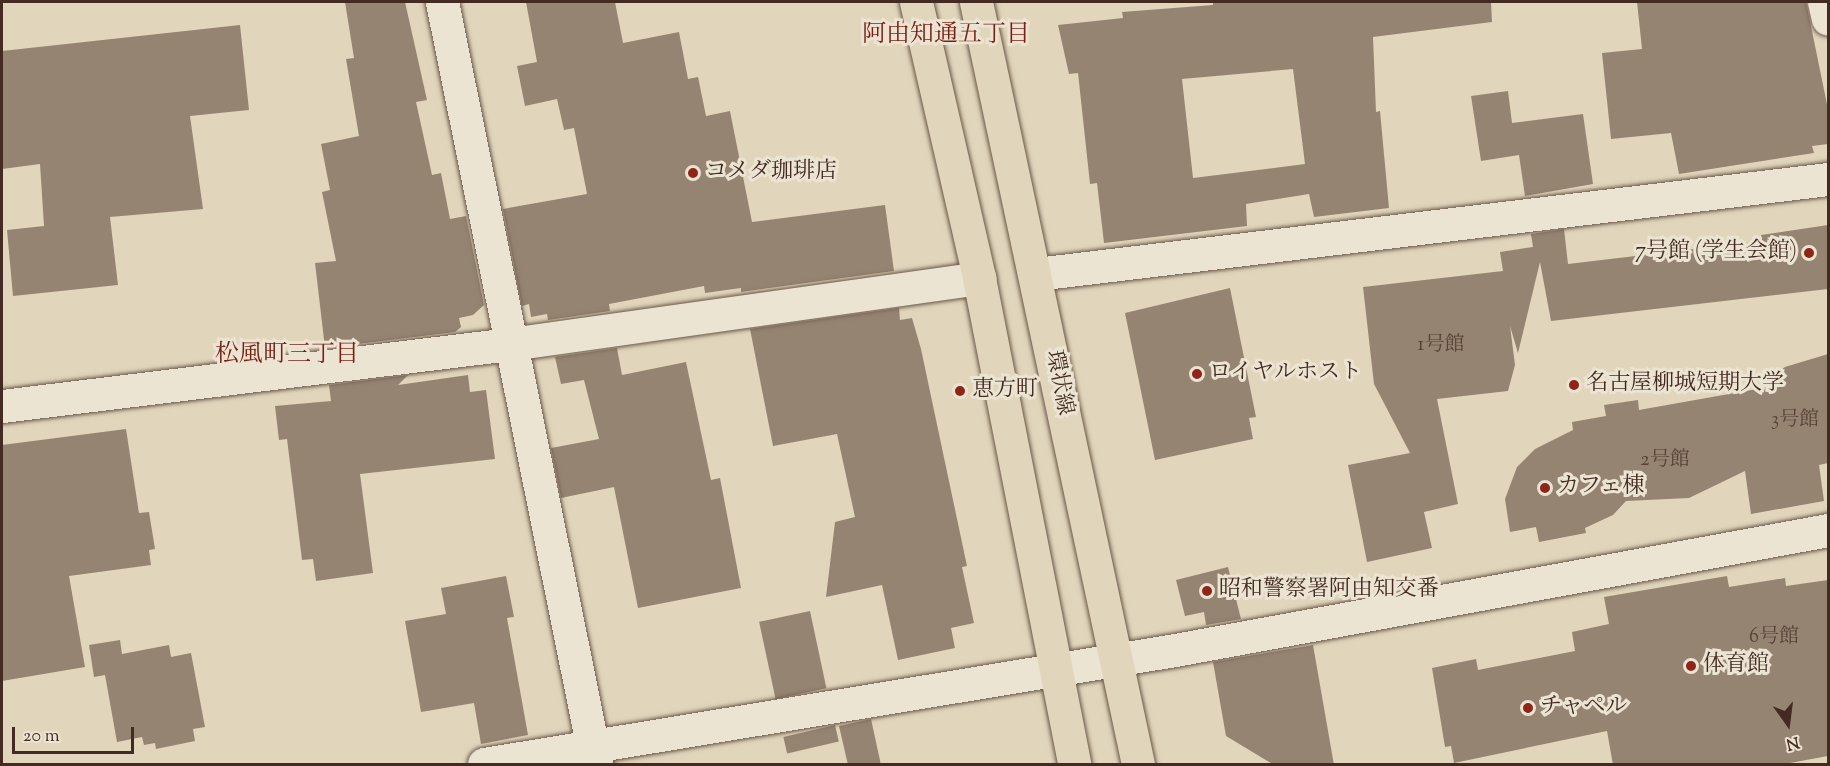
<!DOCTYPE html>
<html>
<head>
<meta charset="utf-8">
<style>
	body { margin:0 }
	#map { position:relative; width:1830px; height:766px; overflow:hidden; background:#e1d6bc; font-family:"Sorts Mill Goudy","Noto Serif JP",serif }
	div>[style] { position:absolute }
	.building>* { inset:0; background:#958472; transform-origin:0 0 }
	.roads { filter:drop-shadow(0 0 2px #6a5648) drop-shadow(0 0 2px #6a5648) }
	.minor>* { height:33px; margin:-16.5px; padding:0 16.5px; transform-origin:16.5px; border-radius:16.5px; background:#ece4d3 }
	.primary>* { height:33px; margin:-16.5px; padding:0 16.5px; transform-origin:16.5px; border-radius:16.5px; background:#e1d6bc }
	.dots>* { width:16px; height:16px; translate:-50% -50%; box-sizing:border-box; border:3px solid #ece4d3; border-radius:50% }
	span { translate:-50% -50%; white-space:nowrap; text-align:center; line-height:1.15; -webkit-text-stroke:6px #ece4d3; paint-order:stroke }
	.number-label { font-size:20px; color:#584136 }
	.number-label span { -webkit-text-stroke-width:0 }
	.poi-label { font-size:22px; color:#432b22 }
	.left { translate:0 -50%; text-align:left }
	.right { translate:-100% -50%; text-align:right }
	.street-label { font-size:22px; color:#432b22 }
	.neighbourhood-label { font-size:24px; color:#7a1f14 }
	.frame { position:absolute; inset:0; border:3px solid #432b22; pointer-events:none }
	.north { position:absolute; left:1758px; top:694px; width:60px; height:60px; -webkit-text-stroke:4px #ece4d3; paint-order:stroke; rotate:166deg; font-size:16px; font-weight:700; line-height:24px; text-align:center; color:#432b22 }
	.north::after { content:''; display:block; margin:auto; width:21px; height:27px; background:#432b22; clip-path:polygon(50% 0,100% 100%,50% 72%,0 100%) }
	.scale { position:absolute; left:12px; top:727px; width:122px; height:27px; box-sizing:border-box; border:3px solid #432b22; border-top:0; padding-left:8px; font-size:18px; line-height:21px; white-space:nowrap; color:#432b22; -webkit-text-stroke:4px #ece4d3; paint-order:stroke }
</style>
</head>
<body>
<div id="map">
	<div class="building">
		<i style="clip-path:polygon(345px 2px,405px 2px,427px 100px,416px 102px,432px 175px,441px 173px,450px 219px,466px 216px,484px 305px,473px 315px,459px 318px,461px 327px,455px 332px,325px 348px,315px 263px,336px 261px,322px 192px,330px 190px,321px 144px,359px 136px,346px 59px,354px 58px)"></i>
		<i style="clip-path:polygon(526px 2px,615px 2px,623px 43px,679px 32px,688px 79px,698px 77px,706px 116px,730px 111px,752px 222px,885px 205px,894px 271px,741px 292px,741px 288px,705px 293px,704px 286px,609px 304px,610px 311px,548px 320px,547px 314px,531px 317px,529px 304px,522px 306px,503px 209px,587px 194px,574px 128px,564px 130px,557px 99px,525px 106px,517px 66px,537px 62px)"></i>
		<i style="clip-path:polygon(evenodd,1213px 2px,1491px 2px,1492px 22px,1373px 37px,1376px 112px,1380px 111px,1389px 208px,1314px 217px,1309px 194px,1246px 204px,1247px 226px,1104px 243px,1097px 183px,1090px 184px,1078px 73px,1069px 74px,1058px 25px,1123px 18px,1122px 12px,1213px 5px,1213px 2px,1293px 69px,1305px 164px,1193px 178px,1182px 79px,1293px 69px)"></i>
		<i style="clip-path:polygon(1637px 2px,1806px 2px,1828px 109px,1828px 144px,1812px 146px,1814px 153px,1679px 174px,1671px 133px,1611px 139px,1602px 53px,1642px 49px)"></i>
		<i style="clip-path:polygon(240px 25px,249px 110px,190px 116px,203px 209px,110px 217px,118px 285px,13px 296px,7px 230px,44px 226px,40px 164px,2px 169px,2px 51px)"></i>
		<i style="clip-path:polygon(1508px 91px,1512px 123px,1583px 114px,1593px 184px,1525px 196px,1519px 155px,1481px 161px,1471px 96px)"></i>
		<i style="clip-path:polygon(1828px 225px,1828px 289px,1551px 321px,1540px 262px,1518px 353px,1510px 326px,1515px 365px,1508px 391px,1437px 399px,1458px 504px,1424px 512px,1432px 548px,1367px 562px,1348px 465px,1410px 453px,1374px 384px,1363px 287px,1503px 271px,1500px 252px,1533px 247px,1531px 234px,1564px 229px,1568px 264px,1762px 241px,1761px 235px)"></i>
		<i style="clip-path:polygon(1230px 288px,1256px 417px,1249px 418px,1253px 439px,1155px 460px,1125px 313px)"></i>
		<i style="clip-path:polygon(899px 308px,900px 320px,912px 318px,921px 349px,967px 566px,962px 567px,974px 623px,951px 628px,955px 648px,898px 660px,882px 585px,826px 597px,835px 522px,855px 517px,837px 434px,773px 446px,750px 329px)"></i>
		<i style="clip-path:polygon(617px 348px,622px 375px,686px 362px,711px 480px,720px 478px,741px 588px,638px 608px,614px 487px,561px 498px,551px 448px,599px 439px,584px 380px,561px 384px,555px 357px)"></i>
		<i style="clip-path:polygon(1828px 354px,1828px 463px,1819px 465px,1824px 501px,1751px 514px,1745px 471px,1689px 498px,1626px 501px,1613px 515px,1585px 528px,1586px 533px,1539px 542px,1536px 527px,1510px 532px,1505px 499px,1517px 467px,1535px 449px,1573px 430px,1572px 422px,1606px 416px,1604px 405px,1638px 400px,1639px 410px,1757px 389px,1785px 367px)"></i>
		<i style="clip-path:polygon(408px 375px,398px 385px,468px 375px,470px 392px,486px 390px,495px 459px,360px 474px,373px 573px,316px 581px,313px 559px,302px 560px,287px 439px,279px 440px,275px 406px,331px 401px,329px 385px)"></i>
		<i style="clip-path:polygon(126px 429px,139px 513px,149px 512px,155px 549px,149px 550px,151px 565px,69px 576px,85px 667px,2px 681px,2px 445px)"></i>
		<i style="clip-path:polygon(1228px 567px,1241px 619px,1206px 625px,1204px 612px,1185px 616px,1176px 580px)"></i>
		<i style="clip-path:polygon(506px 576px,514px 617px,507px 618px,528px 735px,481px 744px,474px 703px,421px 712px,405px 621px,446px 614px,441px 588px)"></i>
		<i style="clip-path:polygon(1727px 576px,1729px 587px,1785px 578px,1786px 586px,1828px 580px,1828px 756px,1779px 765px,1613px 765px,1607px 731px,1454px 763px,1451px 746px,1445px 747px,1432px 668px,1476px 659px,1478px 670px,1575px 651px,1572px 632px,1609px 624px,1604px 597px)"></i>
		<i style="left:810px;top:611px;width:79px;height:52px;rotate:78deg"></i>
		<i style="clip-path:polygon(120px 640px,122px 654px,169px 645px,171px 657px,191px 653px,205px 727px,193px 729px,195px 741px,156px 749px,155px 743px,144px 745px,142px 737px,117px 742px,105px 675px,94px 677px,89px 645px)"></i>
		<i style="clip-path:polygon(1313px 645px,1334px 765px,1274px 765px,1226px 736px,1213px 662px)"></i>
		<i style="clip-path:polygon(871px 719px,881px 765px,848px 765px,839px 726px)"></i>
		<i style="left:835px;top:725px;width:17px;height:53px;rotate:77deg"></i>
	</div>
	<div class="roads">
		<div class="minor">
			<i style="left:442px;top:2px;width:777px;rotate:78.57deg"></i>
			<i style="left:1824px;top:2px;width:17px;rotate:77deg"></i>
			<i style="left:1036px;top:274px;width:798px;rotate:-6.84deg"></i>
			<i style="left:2px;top:406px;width:512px;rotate:-6.96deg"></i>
			<i style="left:510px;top:344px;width:474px;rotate:-8deg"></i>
			<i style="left:484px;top:764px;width:700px;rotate:-9.37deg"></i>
			<i style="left:1175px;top:650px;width:664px;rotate:-10.41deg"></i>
		</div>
		<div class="primary">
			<i style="left:916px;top:2px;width:283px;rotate:77.1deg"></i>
			<i style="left:979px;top:278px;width:495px;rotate:78.9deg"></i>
			<i style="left:976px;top:2px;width:779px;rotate:78deg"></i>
		</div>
	</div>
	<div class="dots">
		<i style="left:693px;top:173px;background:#8f2418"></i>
		<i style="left:1809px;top:253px;background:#8f2418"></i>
		<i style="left:1197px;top:374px;background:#8f2418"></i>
		<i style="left:1574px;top:385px;background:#8f2418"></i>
		<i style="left:960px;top:391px;background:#8f2418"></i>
		<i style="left:1545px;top:488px;background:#8f2418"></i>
		<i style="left:1207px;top:591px;background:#8f2418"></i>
		<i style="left:1691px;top:666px;background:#8f2418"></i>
		<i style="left:1528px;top:708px;background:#8f2418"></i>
	</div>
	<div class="number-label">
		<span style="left:1441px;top:345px">1号館</span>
		<span style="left:1795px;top:420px">3号館</span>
		<span style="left:1665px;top:460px">2号館</span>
		<span style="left:1774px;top:637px">6号館</span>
	</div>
	<div class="poi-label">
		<span class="left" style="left:705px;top:173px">コメダ珈琲店</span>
		<span class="right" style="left:1797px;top:253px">7号館 (学生会館)</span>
		<span class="left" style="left:1209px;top:374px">ロイヤルホスト</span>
		<span class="left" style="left:1586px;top:385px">名古屋柳城短期大学</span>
		<span class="left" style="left:972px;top:391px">恵方町</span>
		<span class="left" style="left:1557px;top:488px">カフェ棟</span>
		<span class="left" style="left:1219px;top:591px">昭和警察署阿由知交番</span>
		<span class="left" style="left:1703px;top:666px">体育館</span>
		<span class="left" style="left:1540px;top:708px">チャペル</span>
	</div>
	<div class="street-label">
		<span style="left:1058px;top:383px;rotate:79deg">環状線</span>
	</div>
	<div class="neighbourhood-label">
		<span style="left:946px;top:36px">阿由知通五丁目</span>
		<span style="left:287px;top:356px">松風町三丁目</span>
	</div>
	<div class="frame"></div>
	<div class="north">N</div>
	<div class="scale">20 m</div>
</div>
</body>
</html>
